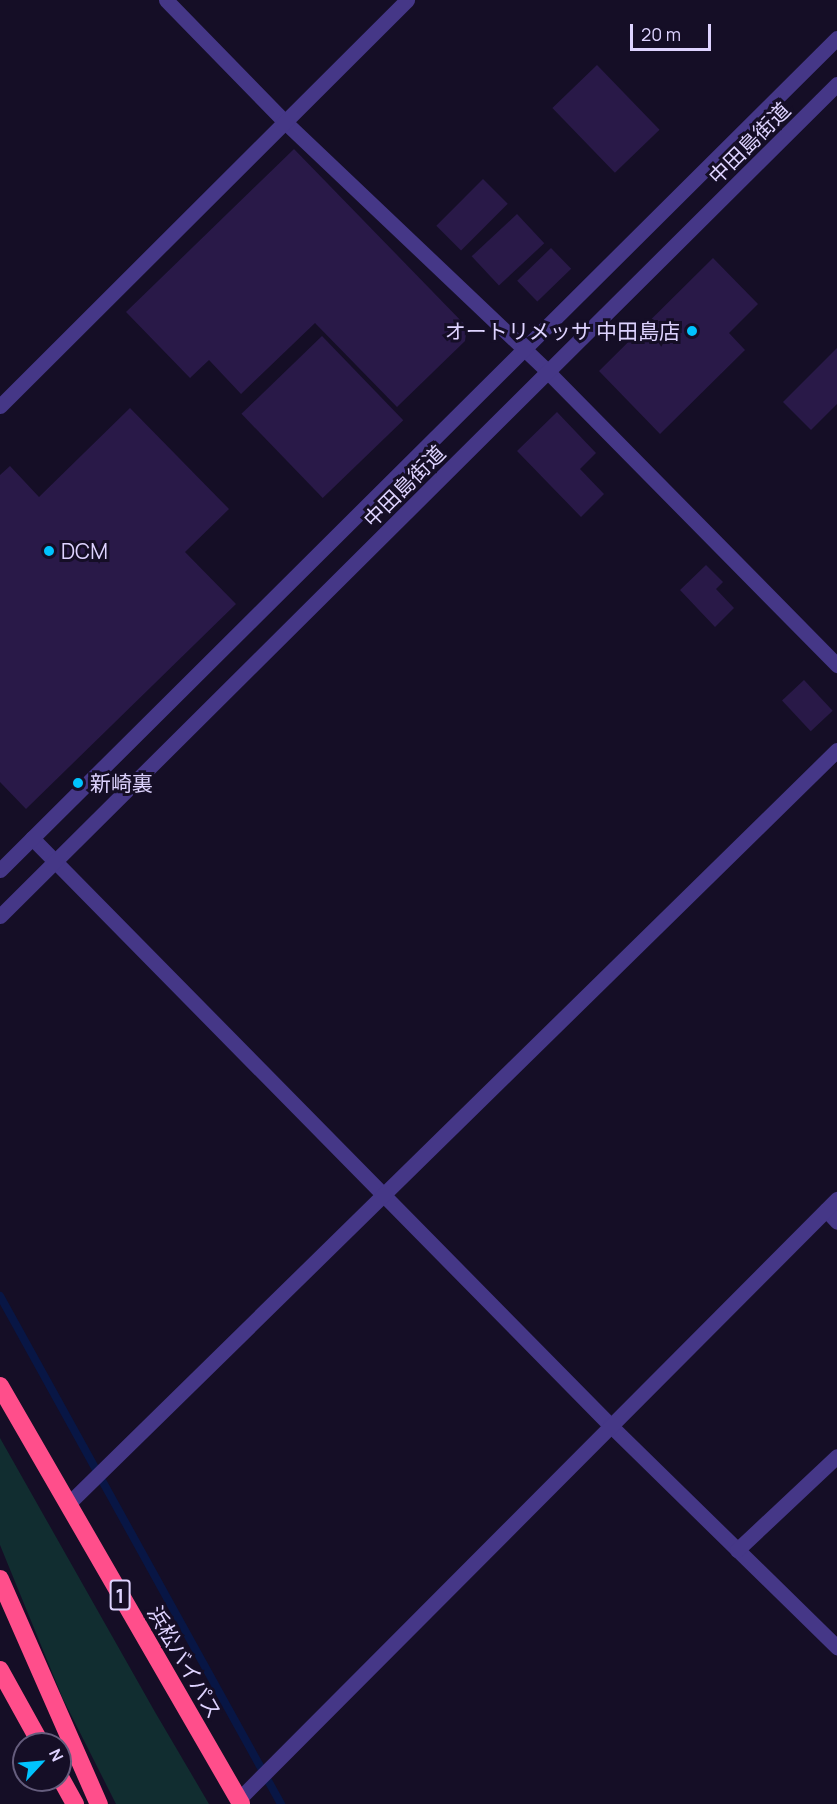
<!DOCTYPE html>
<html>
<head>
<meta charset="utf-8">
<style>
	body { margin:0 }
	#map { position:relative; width:837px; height:1804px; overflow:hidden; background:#150e26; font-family:Manrope,"Noto Sans JP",sans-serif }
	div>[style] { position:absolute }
	.green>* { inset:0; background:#112d30 }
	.stream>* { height:8px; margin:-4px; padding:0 4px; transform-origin:4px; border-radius:4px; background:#081645 }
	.building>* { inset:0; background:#291948; transform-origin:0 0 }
	.minor>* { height:15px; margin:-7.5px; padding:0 7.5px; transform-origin:7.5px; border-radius:7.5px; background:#453787 }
	.highway>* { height:18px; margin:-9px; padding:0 9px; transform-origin:9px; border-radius:9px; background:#ff4e8b }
	.dots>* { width:16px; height:16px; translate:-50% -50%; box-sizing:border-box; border:3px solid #150e26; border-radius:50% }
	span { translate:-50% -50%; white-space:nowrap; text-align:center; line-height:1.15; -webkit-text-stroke:6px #150e26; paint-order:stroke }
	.shield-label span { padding:2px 4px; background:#150e26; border:2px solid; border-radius:4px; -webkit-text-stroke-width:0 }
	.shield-label { font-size:20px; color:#ded3ff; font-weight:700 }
	.street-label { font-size:21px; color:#ded3ff }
	.poi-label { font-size:21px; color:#ded3ff }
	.right { translate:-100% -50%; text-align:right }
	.left { translate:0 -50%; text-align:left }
	.north { position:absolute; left:12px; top:1732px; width:60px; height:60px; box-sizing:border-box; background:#150e26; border:2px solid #655d7d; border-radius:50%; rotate:64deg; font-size:16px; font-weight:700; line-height:24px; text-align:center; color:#ded3ff }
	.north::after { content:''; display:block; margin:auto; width:21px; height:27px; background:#00c3fe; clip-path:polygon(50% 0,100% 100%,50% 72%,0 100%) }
	.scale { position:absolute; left:630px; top:24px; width:81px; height:27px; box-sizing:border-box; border:3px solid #ded3ff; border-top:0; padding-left:8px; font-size:18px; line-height:21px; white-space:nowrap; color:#ded3ff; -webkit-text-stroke:4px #150e26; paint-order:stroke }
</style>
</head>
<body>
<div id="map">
	<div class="green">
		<i style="clip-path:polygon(0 1438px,155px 1712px,209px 1804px,116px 1804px,63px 1699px,0 1545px)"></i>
	</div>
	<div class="stream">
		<i style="left:0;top:1296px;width:581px;rotate:61.05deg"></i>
	</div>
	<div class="building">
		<i style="left:597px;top:65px;width:90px;height:62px;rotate:46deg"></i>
		<i style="clip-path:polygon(294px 149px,467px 327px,465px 341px,397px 407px,315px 323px,241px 394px,209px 360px,190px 378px,126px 312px)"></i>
		<i style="left:483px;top:179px;width:35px;height:66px;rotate:45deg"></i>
		<i style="left:517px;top:214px;width:40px;height:62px;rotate:47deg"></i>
		<i style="left:551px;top:248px;width:29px;height:47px;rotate:46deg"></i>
		<i style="clip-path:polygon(713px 258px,758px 304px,729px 333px,745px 350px,660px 434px,599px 371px)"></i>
		<i style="left:322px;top:336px;width:117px;height:112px;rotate:46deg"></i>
		<i style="clip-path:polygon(837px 348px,837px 404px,811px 430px,783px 402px)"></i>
		<i style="clip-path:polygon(130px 408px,229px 509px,185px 552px,236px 604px,26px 809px,0 782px,0 475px,10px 466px,39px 497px)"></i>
		<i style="clip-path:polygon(557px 412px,596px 453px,580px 469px,604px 494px,581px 517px,517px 451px)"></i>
		<i style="clip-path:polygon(706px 565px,723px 582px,716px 589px,734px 608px,715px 627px,680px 590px)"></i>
		<i style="left:804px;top:680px;width:42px;height:30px;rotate:47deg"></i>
	</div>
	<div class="minor">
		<i style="left:166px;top:0;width:170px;rotate:45.7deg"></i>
		<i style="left:285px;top:122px;width:363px;rotate:43.5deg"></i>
		<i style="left:548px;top:372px;width:412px;rotate:45.4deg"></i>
		<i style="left:0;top:406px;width:575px;rotate:-44.93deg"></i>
		<i style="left:32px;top:838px;width:824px;rotate:45.44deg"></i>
		<i style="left:610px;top:1425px;width:318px;rotate:44.4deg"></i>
		<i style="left:0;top:870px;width:1180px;rotate:-44.83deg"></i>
		<i style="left:0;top:916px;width:1180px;rotate:-44.83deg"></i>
		<i style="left:826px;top:1210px;width:16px;rotate:47deg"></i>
		<i style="left:68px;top:1504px;width:1077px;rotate:-44.44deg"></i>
		<i style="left:737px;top:1550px;width:137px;rotate:-43.2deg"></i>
		<i style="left:238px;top:1800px;width:849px;rotate:-45.1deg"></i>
	</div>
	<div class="highway">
		<i style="left:0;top:1386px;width:482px;rotate:60deg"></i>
		<i style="left:0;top:1579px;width:246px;rotate:66.3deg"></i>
		<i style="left:0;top:1670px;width:85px;rotate:61deg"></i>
		<i style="left:60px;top:1777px;width:31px;rotate:61deg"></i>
	</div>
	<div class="dots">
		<i style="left:692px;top:331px;background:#00c3fe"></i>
		<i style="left:49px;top:551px;background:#00c3fe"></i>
		<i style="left:78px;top:783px;background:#00c3fe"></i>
	</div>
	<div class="shield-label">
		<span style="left:120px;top:1595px">1</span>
	</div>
	<div class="street-label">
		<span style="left:749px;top:143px;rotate:-45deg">中田島街道</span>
		<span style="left:404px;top:486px;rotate:-45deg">中田島街道</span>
		<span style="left:185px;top:1662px;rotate:60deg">浜松バイパス</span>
	</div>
	<div class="poi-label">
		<span class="right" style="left:680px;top:331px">オートリメッサ 中田島店</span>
		<span class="left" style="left:61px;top:551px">DCM</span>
		<span class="left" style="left:90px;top:783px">新崎裏</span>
	</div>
	<div class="north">N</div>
	<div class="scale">20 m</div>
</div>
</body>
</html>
